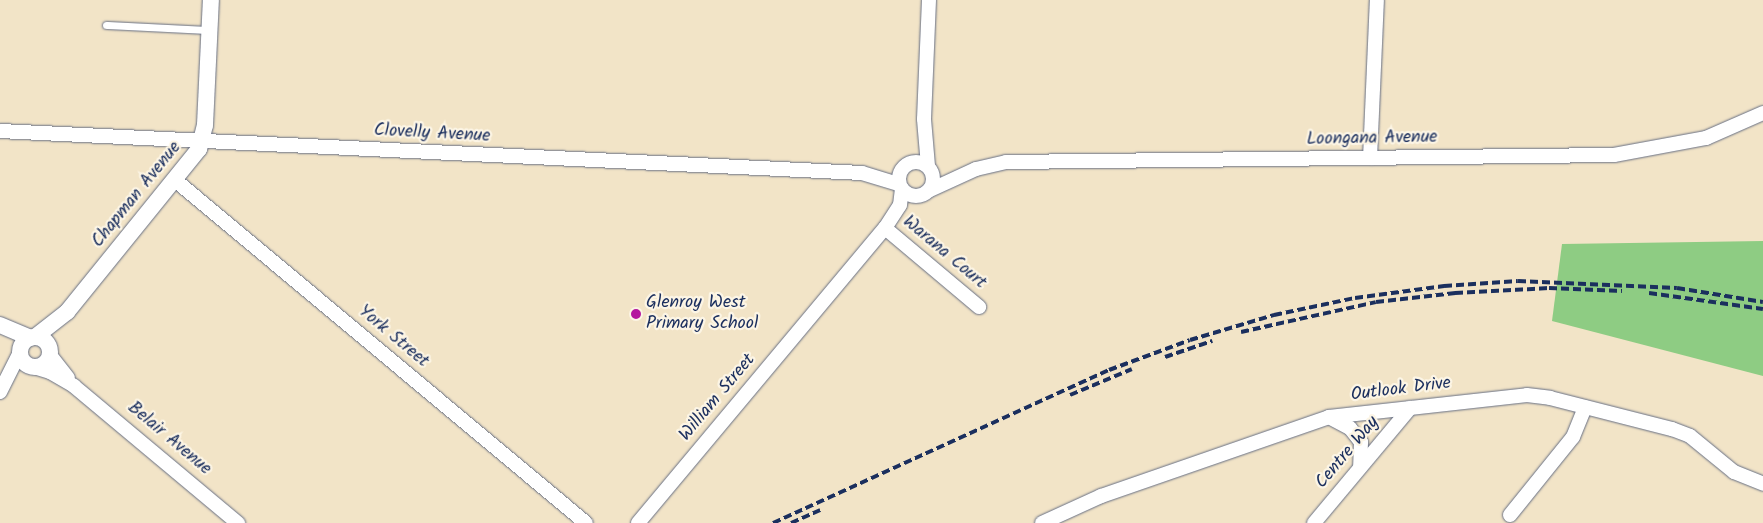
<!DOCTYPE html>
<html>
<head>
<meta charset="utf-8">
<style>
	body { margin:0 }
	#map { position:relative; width:1763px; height:523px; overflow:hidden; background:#f2e4c7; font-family:Kalam,sans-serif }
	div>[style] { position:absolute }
	.green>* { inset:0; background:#8ecc83 }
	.roads { filter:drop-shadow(0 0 1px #666e83) drop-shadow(0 0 1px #666e83) }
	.service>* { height:7px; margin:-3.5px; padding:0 3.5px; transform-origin:3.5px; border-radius:3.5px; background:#fff }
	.minor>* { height:14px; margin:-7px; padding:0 7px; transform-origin:7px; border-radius:7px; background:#fff }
	.minor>.ring { margin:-7px; padding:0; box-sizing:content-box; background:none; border:14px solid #fff; border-radius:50% }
	.tertiary>* { height:16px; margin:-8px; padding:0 8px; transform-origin:8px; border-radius:8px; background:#fff }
	.tertiary>.ring { margin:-8px; padding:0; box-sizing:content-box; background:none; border:16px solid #fff; border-radius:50% }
	.rail>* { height:4px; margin-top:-2px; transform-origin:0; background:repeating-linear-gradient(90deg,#1b2f5e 0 8px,transparent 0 12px) }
	.dots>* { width:14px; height:14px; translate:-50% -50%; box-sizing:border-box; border:2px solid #fcf5e5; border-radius:50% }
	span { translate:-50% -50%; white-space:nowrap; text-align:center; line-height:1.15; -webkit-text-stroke:4.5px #fcf5e5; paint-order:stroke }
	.street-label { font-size:18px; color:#1b2f5e }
	.poi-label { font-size:18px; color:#1b2f5e }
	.left { translate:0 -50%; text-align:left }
</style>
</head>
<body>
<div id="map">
	<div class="green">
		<i style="clip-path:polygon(1763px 241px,1763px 376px,1552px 321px,1562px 244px)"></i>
	</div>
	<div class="roads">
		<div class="service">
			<i style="left:106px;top:25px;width:103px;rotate:2.8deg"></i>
		</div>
		<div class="minor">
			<i style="left:0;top:131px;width:863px;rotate:2.79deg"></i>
			<i style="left:862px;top:173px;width:39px;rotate:17deg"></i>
			<i style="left:1370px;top:158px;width:158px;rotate:-87.5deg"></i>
			<i class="ring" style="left:899px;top:162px;width:20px;height:20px"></i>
			<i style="left:928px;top:166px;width:47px;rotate:-94.9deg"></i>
			<i style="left:924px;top:119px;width:119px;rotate:-87.6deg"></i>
			<i style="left:175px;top:180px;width:535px;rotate:39.85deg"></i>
			<i style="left:928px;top:191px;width:53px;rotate:-24.6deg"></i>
			<i style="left:976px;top:169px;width:31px;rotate:-13deg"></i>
			<i style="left:1006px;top:162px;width:608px;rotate:-0.66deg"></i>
			<i style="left:1614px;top:155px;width:94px;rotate:-10.5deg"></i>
			<i style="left:1706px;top:138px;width:62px;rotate:-23.7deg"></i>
			<i style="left:885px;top:228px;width:123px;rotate:40deg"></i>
			<i style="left:50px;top:355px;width:29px;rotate:52deg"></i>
			<i style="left:34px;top:367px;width:17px;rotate:17deg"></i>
			<i style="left:50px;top:372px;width:28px;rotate:30deg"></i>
			<i style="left:74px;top:386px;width:214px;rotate:39.9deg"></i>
			<i style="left:0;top:392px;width:45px;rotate:-63.4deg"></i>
			<i style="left:1329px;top:417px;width:24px;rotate:28deg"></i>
			<i style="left:1350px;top:428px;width:18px;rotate:52deg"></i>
			<i style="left:1361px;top:442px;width:25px;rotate:92deg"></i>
			<i style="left:1510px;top:515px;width:100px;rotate:-51.1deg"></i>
			<i style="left:1573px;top:437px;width:32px;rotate:-68deg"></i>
			<i style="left:638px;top:523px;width:385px;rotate:-50.1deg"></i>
			<i style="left:885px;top:228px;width:27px;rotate:-57deg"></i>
			<i style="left:900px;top:205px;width:16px;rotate:-83deg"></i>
			<i style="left:1042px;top:523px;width:65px;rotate:-24.6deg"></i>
			<i style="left:1101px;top:496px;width:241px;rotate:-19.1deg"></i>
			<i style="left:1329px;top:417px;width:199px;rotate:-6.3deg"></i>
			<i style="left:1527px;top:395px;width:23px;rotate:7deg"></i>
			<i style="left:1550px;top:398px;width:126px;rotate:14.3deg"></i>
			<i style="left:1672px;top:429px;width:19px;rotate:21deg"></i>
			<i style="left:1690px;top:436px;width:57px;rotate:39.3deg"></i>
			<i style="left:1734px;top:472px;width:31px;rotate:22deg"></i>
			<i style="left:1314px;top:523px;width:150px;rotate:-50.1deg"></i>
		</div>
		<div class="tertiary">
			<i style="left:0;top:325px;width:33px;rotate:23deg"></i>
			<i class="ring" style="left:20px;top:337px;width:14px;height:14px"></i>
			<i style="left:35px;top:337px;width:41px;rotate:-38deg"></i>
			<i style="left:67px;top:312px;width:210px;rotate:-51deg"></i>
			<i style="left:199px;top:149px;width:25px;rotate:-76deg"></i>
			<i style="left:205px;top:125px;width:125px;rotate:-87.3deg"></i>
		</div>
	</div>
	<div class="rail">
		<i style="left:1649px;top:293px;width:115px;rotate:8deg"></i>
		<i style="left:1241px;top:332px;width:138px;rotate:-12.5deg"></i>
		<i style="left:1376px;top:302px;width:80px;rotate:-6.5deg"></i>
		<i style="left:1455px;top:293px;width:94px;rotate:-3deg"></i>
		<i style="left:1549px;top:288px;width:73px;rotate:2.4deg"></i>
		<i style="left:1165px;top:357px;width:50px;rotate:-18.8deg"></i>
		<i style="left:1070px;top:395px;width:67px;rotate:-22.8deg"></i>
		<i style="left:773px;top:523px;width:369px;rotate:-24.5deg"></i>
		<i style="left:1109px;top:370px;width:86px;rotate:-20.3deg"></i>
		<i style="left:1190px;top:340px;width:88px;rotate:-16.6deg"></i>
		<i style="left:1274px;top:315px;width:83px;rotate:-11.9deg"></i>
		<i style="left:1355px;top:298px;width:90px;rotate:-7.7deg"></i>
		<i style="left:1444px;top:286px;width:74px;rotate:-3.9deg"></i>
		<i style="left:1518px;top:281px;width:159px;rotate:2.5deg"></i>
		<i style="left:1677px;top:288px;width:87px;rotate:9.2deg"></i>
		<i style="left:791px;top:523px;width:32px;rotate:-24deg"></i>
	</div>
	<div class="dots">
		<i style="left:636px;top:314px;background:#b5179e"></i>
	</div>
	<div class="street-label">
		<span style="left:432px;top:134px;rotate:3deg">Clovelly Avenue</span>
		<span style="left:1372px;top:139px;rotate:-1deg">Loongana Avenue</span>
		<span style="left:137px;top:195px;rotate:-51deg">Chapman Avenue</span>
		<span style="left:944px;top:253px;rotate:40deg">Warana Court</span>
		<span style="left:393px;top:337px;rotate:40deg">York Street</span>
		<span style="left:1401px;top:390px;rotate:-7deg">Outlook Drive</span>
		<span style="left:718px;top:398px;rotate:-50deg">William Street</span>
		<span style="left:169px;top:439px;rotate:40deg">Belair Avenue</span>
		<span style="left:1348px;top:453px;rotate:-50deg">Centre Way</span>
	</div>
	<div class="poi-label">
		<span class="left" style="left:646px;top:314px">Glenroy West<br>Primary School</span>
	</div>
</div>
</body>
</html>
